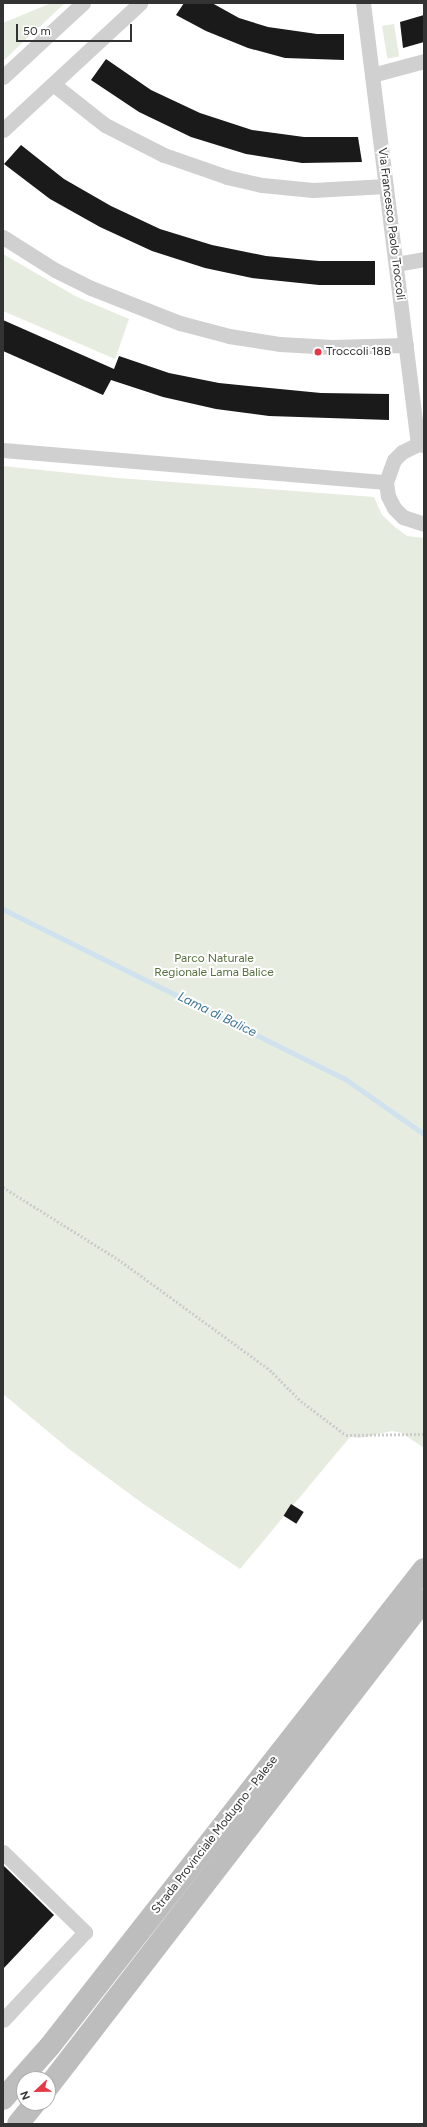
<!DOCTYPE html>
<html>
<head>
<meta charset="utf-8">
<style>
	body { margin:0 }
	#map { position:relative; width:427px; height:2127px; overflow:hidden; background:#fff; font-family:Figtree,sans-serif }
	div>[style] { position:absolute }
	.green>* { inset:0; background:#e6ecdf; transform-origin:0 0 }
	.stream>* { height:4.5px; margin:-2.25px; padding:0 2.25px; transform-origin:2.25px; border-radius:2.25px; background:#cfe2ee }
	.building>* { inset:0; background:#1a1a1a; transform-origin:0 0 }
	.path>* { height:2.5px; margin-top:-1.25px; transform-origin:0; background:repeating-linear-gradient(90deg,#cdcdcd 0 2px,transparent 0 4px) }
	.street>* { height:15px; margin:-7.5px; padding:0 7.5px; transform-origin:7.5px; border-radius:7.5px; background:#d0d0d0 }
	.secondary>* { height:22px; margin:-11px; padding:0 11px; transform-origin:11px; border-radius:11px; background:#bdbdbd }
	.dots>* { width:11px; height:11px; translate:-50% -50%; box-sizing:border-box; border:2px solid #fff; border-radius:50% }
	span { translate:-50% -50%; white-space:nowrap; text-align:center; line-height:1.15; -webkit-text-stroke:4px #fff; paint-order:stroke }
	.street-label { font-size:12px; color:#333 }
	.poi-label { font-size:12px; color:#333 }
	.left { translate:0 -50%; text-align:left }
	.park-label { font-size:12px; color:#56703f }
	.water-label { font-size:13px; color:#3f7597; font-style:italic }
	.frame { position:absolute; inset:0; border:4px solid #333; pointer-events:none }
	.north { position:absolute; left:16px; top:2071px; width:40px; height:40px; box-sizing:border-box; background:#fff; border:1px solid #adadad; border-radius:50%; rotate:248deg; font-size:11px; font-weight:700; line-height:16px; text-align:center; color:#333 }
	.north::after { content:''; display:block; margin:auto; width:14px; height:18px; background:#e63946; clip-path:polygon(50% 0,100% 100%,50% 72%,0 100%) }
	.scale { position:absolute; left:16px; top:24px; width:116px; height:18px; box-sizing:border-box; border:2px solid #333; border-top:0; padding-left:5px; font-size:12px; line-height:14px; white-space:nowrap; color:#333; -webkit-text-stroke:3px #fff; paint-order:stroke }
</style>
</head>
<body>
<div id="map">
	<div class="green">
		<i style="clip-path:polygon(51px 3px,65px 3px,3px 61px,3px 23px)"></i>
		<i style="left:394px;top:24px;width:33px;height:12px;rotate:81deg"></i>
		<i style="clip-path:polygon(3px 254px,77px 297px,129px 319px,115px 359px,3px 311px)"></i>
		<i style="clip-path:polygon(3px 466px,118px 478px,374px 497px,382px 515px,395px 527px,407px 536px,424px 538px,424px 1448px,402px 1433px,392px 1431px,360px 1438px,350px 1437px,240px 1569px,142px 1503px,69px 1449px,3px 1394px)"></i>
	</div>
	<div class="stream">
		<i style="left:3px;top:909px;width:384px;rotate:26.4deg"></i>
		<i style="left:347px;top:1080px;width:94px;rotate:35deg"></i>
	</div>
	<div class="building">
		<i style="clip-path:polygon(184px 3px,212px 3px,239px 18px,268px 27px,317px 34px,344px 34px,344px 60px,285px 58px,248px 48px,206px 31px,176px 15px)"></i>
		<i style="clip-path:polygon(424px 15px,424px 42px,403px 48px,400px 22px)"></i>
		<i style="clip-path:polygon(106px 59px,151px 90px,200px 113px,252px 130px,304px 137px,358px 137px,362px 162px,302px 163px,246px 154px,191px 137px,139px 112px,91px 80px)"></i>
		<i style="clip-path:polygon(21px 145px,64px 179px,111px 206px,160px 229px,212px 245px,266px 256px,319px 261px,375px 261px,375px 285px,319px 285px,252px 278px,205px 268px,152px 251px,100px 227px,50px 199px,4px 164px)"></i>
		<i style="clip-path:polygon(3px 320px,114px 369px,119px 356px,169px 373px,219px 383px,321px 393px,389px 394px,389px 420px,269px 416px,216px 409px,163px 397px,111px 380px,103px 395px,3px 351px)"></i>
		<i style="left:291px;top:1504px;width:15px;height:14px;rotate:32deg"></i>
		<i style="clip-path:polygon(3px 1865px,54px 1915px,3px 1969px)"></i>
	</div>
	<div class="path">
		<i style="left:3px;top:1187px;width:136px;rotate:32.1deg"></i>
		<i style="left:118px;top:1259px;width:188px;rotate:36.1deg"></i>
		<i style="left:270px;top:1370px;width:44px;rotate:45deg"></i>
		<i style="left:301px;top:1401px;width:56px;rotate:37.1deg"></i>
		<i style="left:346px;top:1435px;width:78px;rotate:-0.7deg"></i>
	</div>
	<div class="street">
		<i style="left:363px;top:3px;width:444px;rotate:82.9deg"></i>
		<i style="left:372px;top:75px;width:54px;rotate:-15.1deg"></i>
		<i style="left:3px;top:77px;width:109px;rotate:-42.8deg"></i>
		<i style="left:53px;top:84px;width:66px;rotate:38.3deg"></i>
		<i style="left:105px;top:125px;width:66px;rotate:27deg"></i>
		<i style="left:164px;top:155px;width:67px;rotate:19.2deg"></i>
		<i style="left:227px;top:177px;width:36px;rotate:13deg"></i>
		<i style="left:262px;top:185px;width:51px;rotate:5.6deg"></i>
		<i style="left:313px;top:190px;width:73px;rotate:-3.1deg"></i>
		<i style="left:3px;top:130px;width:187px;rotate:-42.8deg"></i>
		<i style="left:3px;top:237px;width:62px;rotate:32.4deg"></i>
		<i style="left:55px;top:270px;width:40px;rotate:26.6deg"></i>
		<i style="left:91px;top:288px;width:96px;rotate:21.5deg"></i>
		<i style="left:180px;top:323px;width:51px;rotate:14.9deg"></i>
		<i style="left:229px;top:336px;width:52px;rotate:8.9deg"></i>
		<i style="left:280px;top:344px;width:52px;rotate:3.3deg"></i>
		<i style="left:332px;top:347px;width:74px;rotate:-1.5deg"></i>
		<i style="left:396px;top:264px;width:28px;rotate:-10deg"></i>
		<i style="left:424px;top:445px;width:6px;rotate:-171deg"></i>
		<i style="left:418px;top:444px;width:18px;rotate:153deg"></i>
		<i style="left:402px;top:452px;width:11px;rotate:135deg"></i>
		<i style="left:394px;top:460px;width:23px;rotate:110deg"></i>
		<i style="left:386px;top:482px;width:14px;rotate:82deg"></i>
		<i style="left:388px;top:496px;width:13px;rotate:63deg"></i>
		<i style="left:394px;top:508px;width:13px;rotate:45deg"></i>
		<i style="left:403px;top:517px;width:22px;rotate:18deg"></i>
		<i style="left:3px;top:450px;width:384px;rotate:4.8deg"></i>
		<i style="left:3px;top:1852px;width:115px;rotate:44.3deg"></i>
		<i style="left:85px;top:1932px;width:120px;rotate:133deg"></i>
	</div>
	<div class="secondary">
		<i style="left:48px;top:2087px;width:615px;rotate:-52.33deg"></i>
		<i style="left:3px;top:2099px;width:71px;rotate:-48.4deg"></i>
		<i style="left:50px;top:2046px;width:606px;rotate:-51.9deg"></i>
		<i style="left:18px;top:2124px;width:27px;rotate:-51deg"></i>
	</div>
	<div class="dots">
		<i style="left:318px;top:352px;background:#e63946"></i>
	</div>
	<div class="street-label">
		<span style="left:391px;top:224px;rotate:83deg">Via Francesco Paolo Troccoli</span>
		<span style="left:215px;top:1835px;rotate:-52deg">Strada Provinciale Modugno - Palese</span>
	</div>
	<div class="poi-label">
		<span class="left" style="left:326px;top:352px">Troccoli 18B</span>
	</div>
	<div class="park-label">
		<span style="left:214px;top:966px">Parco Naturale<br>Regionale Lama Balice</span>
	</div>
	<div class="water-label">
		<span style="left:217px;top:1015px;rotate:26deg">Lama di Balice</span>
	</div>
	<div class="frame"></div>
	<div class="north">N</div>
	<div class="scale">50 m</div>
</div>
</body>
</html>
